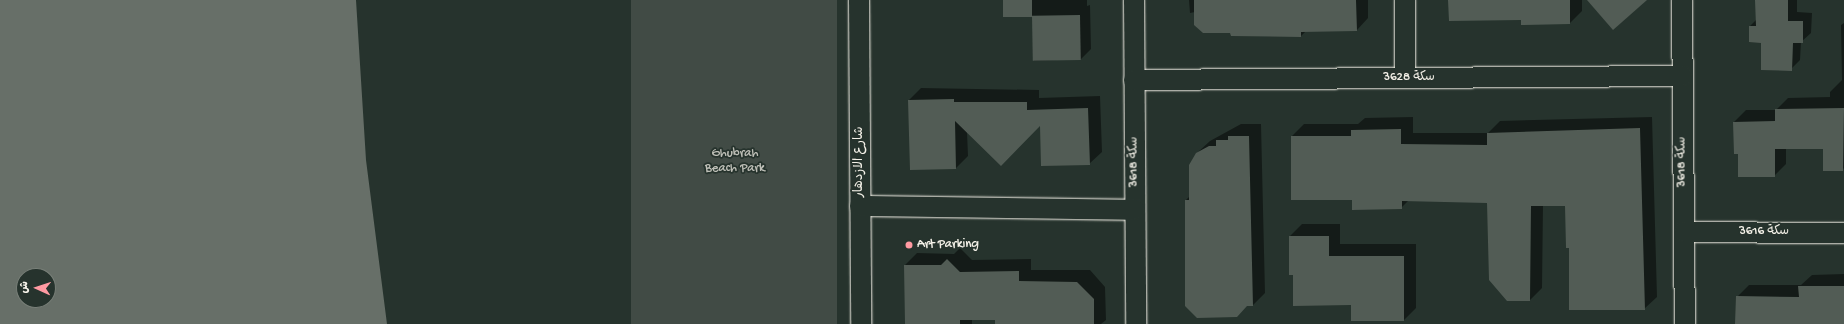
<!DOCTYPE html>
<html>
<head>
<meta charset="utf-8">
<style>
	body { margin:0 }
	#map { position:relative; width:1844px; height:324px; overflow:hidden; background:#26332d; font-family:"Gochi Hand","Playpen Sans Arabic",sans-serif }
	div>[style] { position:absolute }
	.green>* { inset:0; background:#414b45; transform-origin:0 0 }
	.water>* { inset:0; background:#676f68 }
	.shadow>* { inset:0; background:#0007 }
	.building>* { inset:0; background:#525c55; transform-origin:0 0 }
	.roads { filter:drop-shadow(0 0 1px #f4f1e8) drop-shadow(0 0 1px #f4f1e8) }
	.street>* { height:20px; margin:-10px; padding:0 10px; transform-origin:10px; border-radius:10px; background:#26332d }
	.dots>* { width:11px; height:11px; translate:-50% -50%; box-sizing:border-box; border:2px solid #26332d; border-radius:50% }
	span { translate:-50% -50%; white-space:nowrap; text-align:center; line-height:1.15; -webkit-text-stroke:3.5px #26332d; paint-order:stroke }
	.street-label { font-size:13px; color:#f4f1e8 }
	.park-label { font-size:13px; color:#bebfb7 }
	.poi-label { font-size:13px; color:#f4f1e8 }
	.left { translate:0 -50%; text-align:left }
	.north { position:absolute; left:16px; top:268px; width:40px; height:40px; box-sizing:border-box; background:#26332d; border:1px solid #787f78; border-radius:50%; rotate:273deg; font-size:11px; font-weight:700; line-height:16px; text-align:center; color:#f4f1e8 }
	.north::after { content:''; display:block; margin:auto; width:14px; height:18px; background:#ff9aa2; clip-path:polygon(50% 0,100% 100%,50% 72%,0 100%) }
</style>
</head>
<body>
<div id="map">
	<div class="green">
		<i style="left:631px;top:0;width:206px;height:324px"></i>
	</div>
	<div class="water">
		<i style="clip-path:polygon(evenodd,0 0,356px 0,366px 160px,387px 324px,0 324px,0 0,24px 276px,48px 276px,48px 300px,24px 300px,24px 276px)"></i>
	</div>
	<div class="shadow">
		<i style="clip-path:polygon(1004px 0,1087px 0,1087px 6px,1090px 5px,1091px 49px,1081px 59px,1034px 61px,1033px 16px,1004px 16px)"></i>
		<i style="clip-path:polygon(1189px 0,1368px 0,1368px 18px,1357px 30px,1306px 31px,1301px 36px,1231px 32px,1195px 12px,1190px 13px)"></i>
		<i style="clip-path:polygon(1449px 0,1582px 0,1582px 11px,1570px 23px,1522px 19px)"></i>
		<i style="clip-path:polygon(1756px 0,1797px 0,1797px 12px,1812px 13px,1811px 33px,1801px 42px,1800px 60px,1790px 70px,1762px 42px,1750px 41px,1750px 26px,1756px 20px)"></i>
		<i style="clip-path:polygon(1844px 23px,1844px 169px,1824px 148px,1786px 148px,1786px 164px,1774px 176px,1739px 153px,1734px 122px,1746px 110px,1776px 110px,1788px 98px,1830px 97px,1830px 92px,1842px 80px,1841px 25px)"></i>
		<i style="clip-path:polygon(921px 88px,1039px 90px,1039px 98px,1100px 96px,1102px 152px,1089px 164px,1041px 124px,967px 132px,968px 156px,956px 168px,909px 100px)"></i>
		<i style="clip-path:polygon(1413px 117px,1413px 133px,1488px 133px,1500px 121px,1652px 117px,1657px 297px,1644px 309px,1570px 247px,1566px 205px,1543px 205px,1542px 288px,1530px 300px,1508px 300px,1488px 202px,1409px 200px,1401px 208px,1353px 199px,1292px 136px,1304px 124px,1358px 124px,1365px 118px)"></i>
		<i style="clip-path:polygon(1241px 124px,1261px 124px,1265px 293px,1253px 305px,1186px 200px,1190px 196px,1197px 153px,1210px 141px)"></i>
		<i style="clip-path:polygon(1302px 224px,1340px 224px,1340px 244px,1416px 244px,1416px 308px,1404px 320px,1352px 304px,1294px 274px,1290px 236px)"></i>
		<i style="clip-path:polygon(960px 248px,972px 260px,1031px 259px,1031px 270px,1090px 270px,1105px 287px,1106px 320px,1101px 324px,996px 324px,996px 319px,972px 319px,972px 324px,906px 324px,905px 265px,917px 253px,954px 254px)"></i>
		<i style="clip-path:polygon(1844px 274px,1844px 324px,1736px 324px,1737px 297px,1749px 285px,1801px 285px,1812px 275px)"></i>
	</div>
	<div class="building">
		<i style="left:1003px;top:0;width:29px;height:17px"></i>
		<i style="clip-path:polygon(1194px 0,1356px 0,1357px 31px,1301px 32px,1301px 37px,1231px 36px,1230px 33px,1203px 33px,1194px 25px)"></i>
		<i style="clip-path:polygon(1448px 0,1570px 0,1570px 24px,1521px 25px,1521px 20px,1449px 21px)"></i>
		<i style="clip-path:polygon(1587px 0,1647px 0,1613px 30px)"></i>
		<i style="clip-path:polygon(1755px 0,1788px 0,1788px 21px,1803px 21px,1803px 43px,1793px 43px,1792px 71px,1761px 70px,1761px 43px,1749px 42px,1749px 26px,1756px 26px)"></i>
		<i style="left:1080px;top:15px;width:45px;height:48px;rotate:89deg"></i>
		<i style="clip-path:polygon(954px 99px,954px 102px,1027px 102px,1027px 110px,1088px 108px,1090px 165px,1041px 166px,1040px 126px,1001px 166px,955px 121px,956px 169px,910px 170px,908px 100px)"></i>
		<i style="clip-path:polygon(1844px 108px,1843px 171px,1823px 171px,1823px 149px,1775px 149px,1775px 177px,1738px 177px,1738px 154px,1734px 154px,1733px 122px,1775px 121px,1775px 109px)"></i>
		<i style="clip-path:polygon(1640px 128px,1645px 310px,1569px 310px,1569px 248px,1566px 248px,1565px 206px,1531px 206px,1530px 301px,1507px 301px,1489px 280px,1487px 203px,1402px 201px,1402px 209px,1352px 210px,1352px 200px,1291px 200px,1291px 136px,1351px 136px,1351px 130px,1401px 129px,1401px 144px,1487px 145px,1487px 133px)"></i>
		<i style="clip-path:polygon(1228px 136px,1249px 136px,1253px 306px,1247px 306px,1237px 317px,1197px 318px,1185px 306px,1185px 200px,1189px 200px,1189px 165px,1196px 153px,1209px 146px,1216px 146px,1216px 140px,1228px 140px)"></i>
		<i style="clip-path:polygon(1289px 236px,1329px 236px,1329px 256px,1404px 256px,1404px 321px,1351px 321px,1351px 305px,1293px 306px,1293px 275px,1289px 275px)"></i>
		<i style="clip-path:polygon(947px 259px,960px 272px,1019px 271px,1019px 281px,1077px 282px,1094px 299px,1094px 324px,995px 324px,995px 320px,960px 320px,960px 324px,905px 324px,904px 265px,941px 265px)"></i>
		<i style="clip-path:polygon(1798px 286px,1844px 286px,1844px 324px,1735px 324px,1736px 296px,1799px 297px)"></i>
	</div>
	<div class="roads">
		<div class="street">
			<i style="left:859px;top:0;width:324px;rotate:89.6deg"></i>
			<i style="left:1134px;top:0;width:324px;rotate:89.6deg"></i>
			<i style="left:1682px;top:0;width:324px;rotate:89.5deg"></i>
			<i style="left:1405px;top:78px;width:78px;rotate:-90deg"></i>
			<i style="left:1134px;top:80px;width:549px;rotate:-0.42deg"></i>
			<i style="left:860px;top:206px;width:275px;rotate:0.8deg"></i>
			<i style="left:1684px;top:232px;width:160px;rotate:0.4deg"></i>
		</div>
	</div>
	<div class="dots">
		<i style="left:909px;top:245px;background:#ff9aa2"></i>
	</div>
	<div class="street-label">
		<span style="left:1409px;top:78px">سكة 3628</span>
		<span style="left:860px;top:162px;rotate:-90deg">شارع الازدهار</span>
		<span style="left:1135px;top:162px;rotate:-90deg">سكة 3618</span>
		<span style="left:1683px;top:162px;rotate:-90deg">سكة 3618</span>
		<span style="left:1764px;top:232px">سكة 3616</span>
	</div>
	<div class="park-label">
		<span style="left:735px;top:162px">Ghubrah<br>Beach Park</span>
	</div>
	<div class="poi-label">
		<span class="left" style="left:917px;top:245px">Art Parking</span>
	</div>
	<div class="north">ش</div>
</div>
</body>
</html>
